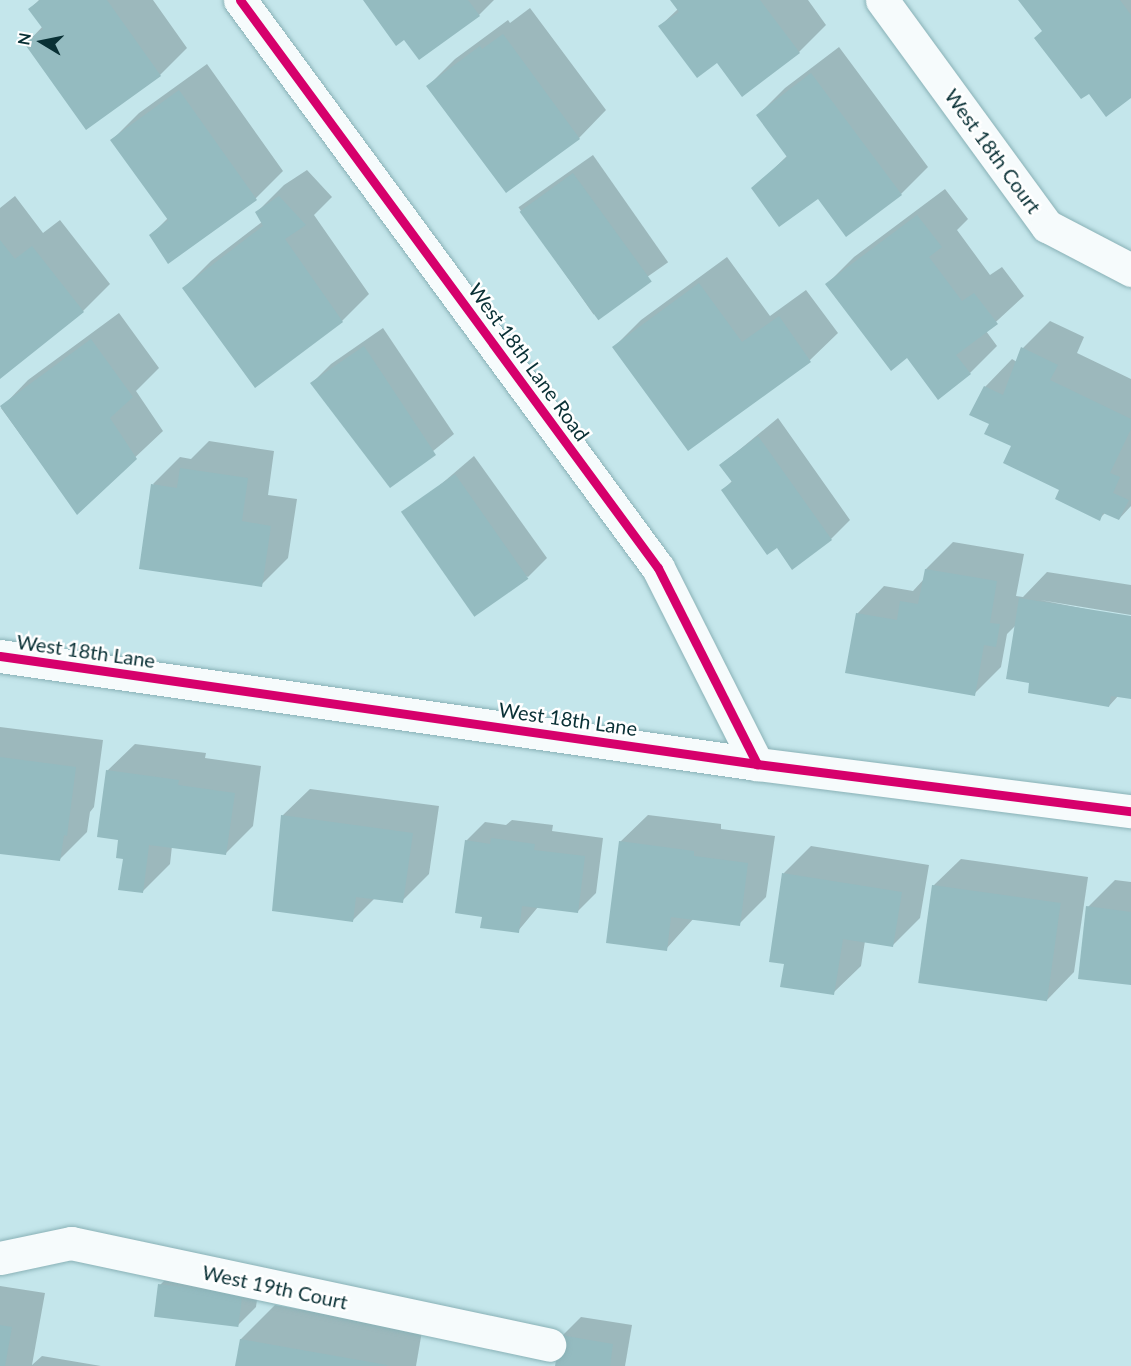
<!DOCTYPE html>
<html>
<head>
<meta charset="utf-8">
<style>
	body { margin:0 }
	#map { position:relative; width:1131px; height:1366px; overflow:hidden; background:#c4e6eb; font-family:Lato,sans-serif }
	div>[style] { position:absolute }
	.shadow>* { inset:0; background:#0003; transform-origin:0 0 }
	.building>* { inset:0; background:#94bbc0; transform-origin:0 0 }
	.roads { filter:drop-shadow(0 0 2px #89b1b6) drop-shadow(0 0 2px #89b1b6) }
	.minor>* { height:33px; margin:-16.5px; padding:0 16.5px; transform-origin:16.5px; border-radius:16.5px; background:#f6fbfc }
	.cycleway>* { height:9px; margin:-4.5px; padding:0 4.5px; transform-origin:4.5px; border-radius:4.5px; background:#d6006c }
	span { translate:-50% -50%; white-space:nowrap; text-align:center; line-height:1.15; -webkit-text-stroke:5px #fff; paint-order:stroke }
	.street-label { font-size:20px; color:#093035 }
	.north { position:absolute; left:12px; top:12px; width:60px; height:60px; -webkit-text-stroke:4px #fff; paint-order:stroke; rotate:280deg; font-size:16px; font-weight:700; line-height:24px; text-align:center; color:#093035 }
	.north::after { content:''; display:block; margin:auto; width:21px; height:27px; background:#093035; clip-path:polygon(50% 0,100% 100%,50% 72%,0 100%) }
</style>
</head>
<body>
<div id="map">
	<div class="shadow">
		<i style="clip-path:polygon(39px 0,153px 0,187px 48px,160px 75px,26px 44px,43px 26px,30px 9px)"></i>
		<i style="clip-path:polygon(364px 0,494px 0,479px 15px,404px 38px)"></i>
		<i style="clip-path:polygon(672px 0,808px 0,826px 25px,799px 52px,718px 61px,660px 26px,678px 9px)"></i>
		<i style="clip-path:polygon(1020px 0,1131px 0,1131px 96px,1044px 30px)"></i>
		<i style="clip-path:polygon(530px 8px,606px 110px,579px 138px,506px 191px,428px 86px,455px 59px,508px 20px,510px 23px)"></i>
		<i style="clip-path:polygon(839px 47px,928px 167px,901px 194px,818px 197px,753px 189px,788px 155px,758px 115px,785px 88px)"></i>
		<i style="clip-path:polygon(207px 64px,283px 171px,256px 198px,151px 235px,168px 218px,112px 140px,139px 113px)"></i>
		<i style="left:593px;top:155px;width:131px;height:91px;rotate:55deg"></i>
		<i style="clip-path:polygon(307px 170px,332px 197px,314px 215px,369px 294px,342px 321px,184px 288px,211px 261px,262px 222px,257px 212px,284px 185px)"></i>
		<i style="clip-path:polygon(945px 189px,968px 219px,957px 230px,990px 275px,1002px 267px,1024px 296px,986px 331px,997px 346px,970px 373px,907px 356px,827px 284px,854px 257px)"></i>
		<i style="clip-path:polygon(15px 196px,43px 233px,60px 220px,110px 284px,83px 311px,0 377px,0 208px)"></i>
		<i style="clip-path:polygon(727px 257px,770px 316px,806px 290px,838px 333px,810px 360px,688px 449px,614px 347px,641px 320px)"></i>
		<i style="clip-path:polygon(119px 313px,159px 368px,136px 391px,163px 431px,77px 512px,1px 408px,28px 380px)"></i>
		<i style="clip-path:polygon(1050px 321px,1084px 337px,1077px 353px,1131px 379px,1131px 506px,1119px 519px,1106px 512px,1099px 519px,1061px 490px,991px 423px,985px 387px,1012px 359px,1017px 362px,1023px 348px)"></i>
		<i style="clip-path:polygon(383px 328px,454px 434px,390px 486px,312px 383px,331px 364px)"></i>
		<i style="clip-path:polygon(778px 418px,850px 520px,831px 539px,777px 546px,723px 490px,732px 481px,721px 465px)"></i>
		<i style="clip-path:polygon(209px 441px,274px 451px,268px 495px,297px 499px,288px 558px,261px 585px,153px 484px,180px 457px,191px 459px)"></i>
		<i style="clip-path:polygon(474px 456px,547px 558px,528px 577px,405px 515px)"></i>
		<i style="clip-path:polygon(953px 542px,1024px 554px,1016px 596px,1023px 597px,1047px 572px,1131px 585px,1131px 615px,1040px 600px,1131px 618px,1131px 697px,1119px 695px,1109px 706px,1031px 681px,1016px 625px,1007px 634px,1001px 667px,974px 694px,857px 614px,884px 586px,913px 591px,924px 579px,926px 569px)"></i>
		<i style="clip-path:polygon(0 727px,103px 740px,94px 807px,90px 812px,87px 832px,59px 860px,0 852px)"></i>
		<i style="clip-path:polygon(135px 744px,206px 753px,205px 758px,261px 766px,253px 826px,226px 853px,172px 846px,170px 864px,142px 892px,124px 858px,107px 771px)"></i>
		<i style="clip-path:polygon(310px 789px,439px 806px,429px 874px,402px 901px,375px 898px,353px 920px,282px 816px)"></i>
		<i style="clip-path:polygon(648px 815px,721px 824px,721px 829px,775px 836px,766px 897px,739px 924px,694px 918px,666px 949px,620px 842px)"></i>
		<i style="clip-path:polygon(512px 820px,553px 825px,552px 831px,603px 838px,596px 893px,577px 912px,538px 907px,518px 931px,484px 916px,466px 841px,485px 822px,506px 825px)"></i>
		<i style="clip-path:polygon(811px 846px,929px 865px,920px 918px,893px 945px,865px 941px,861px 966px,833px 993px,786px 963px,784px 873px)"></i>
		<i style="clip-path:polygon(961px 859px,1088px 877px,1074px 972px,1047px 1000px,933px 886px)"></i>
		<i style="clip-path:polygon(1115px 880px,1131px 882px,1131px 984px,1088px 907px)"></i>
		<i style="clip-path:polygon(179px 1266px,260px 1277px,256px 1307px,237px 1326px,160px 1285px)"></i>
		<i style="clip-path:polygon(0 1286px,45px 1293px,32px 1365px,42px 1356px,101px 1366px,0 1366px)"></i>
		<i style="clip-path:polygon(275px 1305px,422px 1331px,416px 1366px,236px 1366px,241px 1339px)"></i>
		<i style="clip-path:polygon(581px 1317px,632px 1325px,625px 1366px,556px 1366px,562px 1336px)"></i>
	</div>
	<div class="building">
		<i style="clip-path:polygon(40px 0,107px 0,161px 76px,86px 130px,24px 43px,43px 29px,28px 9px)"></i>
		<i style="clip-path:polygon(363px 0,468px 0,480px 16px,419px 60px,404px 40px,396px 46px)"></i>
		<i style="clip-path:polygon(670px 0,760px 0,800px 53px,742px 97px,717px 63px,697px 78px,658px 26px,679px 12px)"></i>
		<i style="clip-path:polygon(1018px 0,1120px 0,1131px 15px,1131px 98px,1106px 117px,1089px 94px,1081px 99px,1034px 38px,1042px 31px)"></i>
		<i style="clip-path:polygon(503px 34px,580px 139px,506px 193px,426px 86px,480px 46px,482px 49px)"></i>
		<i style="clip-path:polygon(811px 73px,902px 195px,846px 237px,818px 199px,779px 227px,751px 188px,787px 157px,756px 115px)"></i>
		<i style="clip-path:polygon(179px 90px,257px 200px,168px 264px,149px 235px,168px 220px,110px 140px)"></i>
		<i style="left:573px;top:173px;width:134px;height:66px;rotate:54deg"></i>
		<i style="clip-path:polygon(279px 196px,306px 225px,285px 239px,343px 322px,255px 388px,182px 288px,263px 226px,255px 212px)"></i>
		<i style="clip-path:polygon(917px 215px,942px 247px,929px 257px,962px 301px,974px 293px,998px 324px,956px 355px,971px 374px,938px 400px,907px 358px,891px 371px,825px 284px)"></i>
		<i style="clip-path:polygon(0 240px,15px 259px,32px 246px,84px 312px,0 379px)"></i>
		<i style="clip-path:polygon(699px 283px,742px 342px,779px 316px,811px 362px,688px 451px,612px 347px)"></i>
		<i style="clip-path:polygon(91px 339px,133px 397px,110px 418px,137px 459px,77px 515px,0 406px)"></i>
		<i style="clip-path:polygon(364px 346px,436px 455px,390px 488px,310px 383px)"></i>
		<i style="clip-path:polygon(1021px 347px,1058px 365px,1050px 380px,1131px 419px,1131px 429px,1110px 473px,1120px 477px,1113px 493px,1129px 500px,1119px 520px,1103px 513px,1100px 521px,1055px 499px,1059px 490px,1003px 463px,1011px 446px,984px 434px,989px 424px,969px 415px,984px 386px,1003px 395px)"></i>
		<i style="clip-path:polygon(758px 436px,832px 540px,792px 570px,777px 548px,767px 555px,721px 490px,732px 482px,719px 465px)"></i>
		<i style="clip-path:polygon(180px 468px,248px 478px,242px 521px,271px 526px,262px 587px,139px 569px,151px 484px,177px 488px)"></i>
		<i style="left:455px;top:474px;width:128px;height:66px;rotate:55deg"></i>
		<i style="clip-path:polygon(925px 569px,997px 581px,990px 623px,1000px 624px,996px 647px,984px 645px,975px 696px,845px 673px,856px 613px,897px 620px,900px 601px,918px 604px)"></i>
		<i style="clip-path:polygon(1019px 598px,1131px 616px,1131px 699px,1111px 696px,1109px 707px,1028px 693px,1029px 683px,1006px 679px)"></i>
		<i style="clip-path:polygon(0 757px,76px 767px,67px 836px,64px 835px,60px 861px,0 854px)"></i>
		<i style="clip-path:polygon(106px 770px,179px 780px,178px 785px,235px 793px,226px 855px,149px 845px,143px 893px,118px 890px,123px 859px,116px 858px,118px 840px,97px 837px)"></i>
		<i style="clip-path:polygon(281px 815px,413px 833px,403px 903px,356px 897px,353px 922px,272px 911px)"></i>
		<i style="clip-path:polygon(491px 838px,535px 844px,534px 850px,585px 856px,578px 913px,522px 906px,519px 933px,480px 928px,482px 917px,455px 913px,465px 840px,490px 844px)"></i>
		<i style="clip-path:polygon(619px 841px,694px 851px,694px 856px,748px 863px,740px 926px,671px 917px,667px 951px,606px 943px)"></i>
		<i style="clip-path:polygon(782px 873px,902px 892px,893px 947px,843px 939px,834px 995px,780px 987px,784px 964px,769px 962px)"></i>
		<i style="left:932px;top:885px;width:130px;height:99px;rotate:8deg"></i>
		<i style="clip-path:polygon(1086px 906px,1131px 912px,1131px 985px,1078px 979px)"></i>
		<i style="left:158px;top:1284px;width:85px;height:33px;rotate:7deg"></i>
		<i style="clip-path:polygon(0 1325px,12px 1327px,5px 1366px,0 1366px)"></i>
		<i style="clip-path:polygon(560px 1335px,613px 1344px,610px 1366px,555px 1366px)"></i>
		<i style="clip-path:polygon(240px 1339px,387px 1365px,387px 1366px,235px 1366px)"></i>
	</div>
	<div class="roads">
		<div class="minor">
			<i style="left:240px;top:0;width:705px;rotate:53.65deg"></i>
			<i style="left:658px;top:568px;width:220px;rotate:63.2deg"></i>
			<i style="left:882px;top:0;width:280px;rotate:53.9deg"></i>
			<i style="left:1047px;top:226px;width:95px;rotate:27.6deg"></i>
			<i style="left:0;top:656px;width:765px;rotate:8.12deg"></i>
			<i style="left:757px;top:764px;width:377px;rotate:7.2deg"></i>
			<i style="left:0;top:1258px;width:73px;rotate:-11.9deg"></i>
			<i style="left:71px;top:1243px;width:489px;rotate:12deg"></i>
		</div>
	</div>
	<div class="cycleway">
		<i style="left:240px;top:0;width:705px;rotate:53.65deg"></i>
		<i style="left:658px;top:568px;width:220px;rotate:63.2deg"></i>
		<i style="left:0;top:656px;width:765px;rotate:8.12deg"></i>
		<i style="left:757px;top:764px;width:377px;rotate:7.2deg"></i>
	</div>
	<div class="street-label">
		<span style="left:993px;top:151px;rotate:54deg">West 18th Court</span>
		<span style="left:529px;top:362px;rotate:54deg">West 18th Lane Road</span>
		<span style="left:86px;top:651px;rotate:8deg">West 18th Lane</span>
		<span style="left:568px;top:719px;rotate:8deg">West 18th Lane</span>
		<span style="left:275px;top:1287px;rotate:12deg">West 19th Court</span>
	</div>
	<div class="north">N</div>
</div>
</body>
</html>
